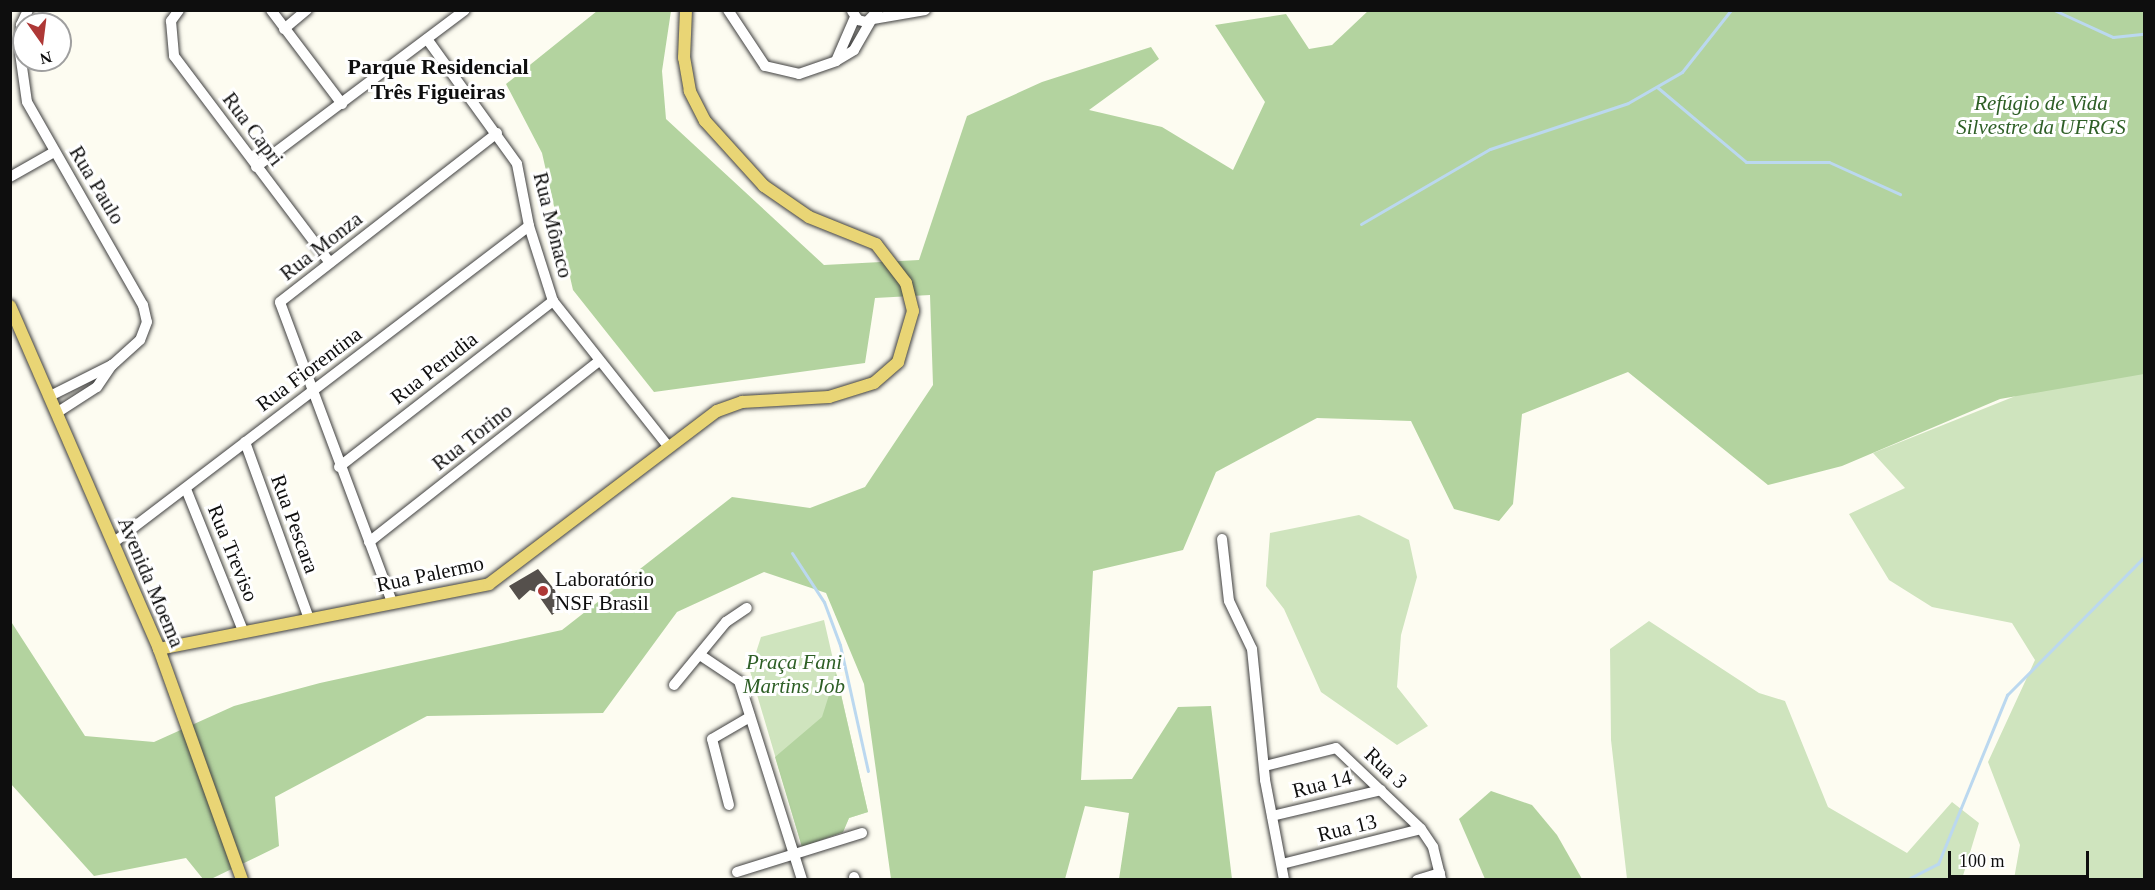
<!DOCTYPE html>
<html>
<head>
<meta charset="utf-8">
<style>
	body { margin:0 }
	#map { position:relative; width:2155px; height:890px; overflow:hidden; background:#fdfcf1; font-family:"Times New Roman",serif }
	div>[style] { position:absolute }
	.green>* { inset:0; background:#cfe4be }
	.forest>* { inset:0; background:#b3d39f }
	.stream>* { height:3px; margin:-1.5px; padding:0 1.5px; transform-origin:1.5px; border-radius:1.5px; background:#bbd8ef }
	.building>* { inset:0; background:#55504c }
	.roads { filter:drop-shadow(0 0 2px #414141) drop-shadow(0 0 2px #414141) }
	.minor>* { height:10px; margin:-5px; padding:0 5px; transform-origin:5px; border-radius:5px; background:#fff }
	.major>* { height:12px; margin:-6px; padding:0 6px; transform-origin:6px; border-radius:6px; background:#e9d575 }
	.dots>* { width:16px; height:16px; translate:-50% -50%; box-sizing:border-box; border:3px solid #fff; border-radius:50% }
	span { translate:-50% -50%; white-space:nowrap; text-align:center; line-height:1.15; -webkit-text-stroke:6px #fff; paint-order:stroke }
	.park-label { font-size:21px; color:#2e5f26; font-style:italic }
	.street-label { font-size:21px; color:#0e0e0e }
	.poi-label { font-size:21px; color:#0e0e0e }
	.left { translate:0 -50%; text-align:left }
	.neighbourhood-label { font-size:22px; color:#0e0e0e; font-weight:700 }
	.frame { position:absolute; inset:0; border:12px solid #0e0e0e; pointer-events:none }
	.north { position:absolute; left:12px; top:12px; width:60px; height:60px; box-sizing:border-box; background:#fff; border:2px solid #9f9f9f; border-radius:50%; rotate:166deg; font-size:16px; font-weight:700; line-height:24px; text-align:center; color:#0e0e0e }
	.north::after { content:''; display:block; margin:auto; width:21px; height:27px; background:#ae3836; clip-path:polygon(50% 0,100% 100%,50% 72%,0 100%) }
	.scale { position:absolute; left:1948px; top:851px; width:141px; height:27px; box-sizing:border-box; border:3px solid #0e0e0e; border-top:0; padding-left:8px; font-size:18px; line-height:21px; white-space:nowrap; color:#0e0e0e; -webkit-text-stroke:4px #fff; paint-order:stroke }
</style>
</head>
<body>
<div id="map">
	<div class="green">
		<i style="clip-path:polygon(2144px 11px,2144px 879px,2014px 879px,2020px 845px,1988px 762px,2035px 660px,2012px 623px,1932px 607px,1889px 580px,1849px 514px,1905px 488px,1873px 453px,2018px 395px)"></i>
		<i style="clip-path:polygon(1359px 515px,1409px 540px,1417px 577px,1401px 635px,1397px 687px,1428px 726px,1397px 745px,1321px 692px,1284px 609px,1266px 586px,1270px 533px)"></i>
		<i style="clip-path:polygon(824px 620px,868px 812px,849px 818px,843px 832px,802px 847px,750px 671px,761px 637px)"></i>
		<i style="clip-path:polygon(1649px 621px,1759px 693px,1785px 701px,1828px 807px,1907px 853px,1952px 802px,1979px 823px,1962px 879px,1627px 879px,1611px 740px,1610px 649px)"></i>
	</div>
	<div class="forest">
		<i style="clip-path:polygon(1369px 10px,2144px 11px,2144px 374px,2000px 399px,1842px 466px,1768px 485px,1628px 372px,1522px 414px,1513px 504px,1499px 521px,1454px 509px,1411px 421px,1317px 418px,1216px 472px,1183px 550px,1093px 571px,1081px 780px,1132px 779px,1178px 707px,1211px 706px,1232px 879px,1119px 879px,1129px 813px,1085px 806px,1065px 879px,891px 879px,864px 684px,826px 593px,764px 572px,677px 612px,603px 713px,427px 716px,275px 797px,279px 846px,211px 879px,203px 879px,186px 858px,94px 876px,11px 784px,10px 620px,85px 736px,154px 742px,234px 706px,320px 683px,562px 630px,732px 497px,810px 508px,865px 487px,933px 385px,930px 295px,875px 298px,865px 363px,654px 392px,573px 290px,542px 153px,506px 84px,597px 11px,671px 11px,662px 71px,666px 119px,824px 265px,919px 260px,967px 116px,1042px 82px,1151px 47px,1159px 59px,1089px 110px,1162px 127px,1233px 170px,1265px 102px,1215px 25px,1286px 14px,1309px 49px,1332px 45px)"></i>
		<i style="clip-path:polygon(836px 673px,868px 812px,849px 818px,843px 832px,802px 847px,775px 757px,822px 717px)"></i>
		<i style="clip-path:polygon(1491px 791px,1532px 805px,1557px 835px,1582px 879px,1485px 879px,1459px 819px)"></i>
	</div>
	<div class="stream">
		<i style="left:2054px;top:10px;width:65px;rotate:24.6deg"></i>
		<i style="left:2113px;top:37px;width:31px;rotate:-6deg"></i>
		<i style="left:1657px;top:87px;width:116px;rotate:40.1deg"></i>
		<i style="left:1746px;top:162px;width:83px"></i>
		<i style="left:1829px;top:162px;width:78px;rotate:24.3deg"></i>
		<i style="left:1361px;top:224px;width:149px;rotate:-30.2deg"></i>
		<i style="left:1490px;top:149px;width:145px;rotate:-18.4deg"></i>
		<i style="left:1628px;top:103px;width:62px;rotate:-29.9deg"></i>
		<i style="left:1682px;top:72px;width:79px;rotate:-51.7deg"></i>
		<i style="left:792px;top:553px;width:59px;rotate:56.9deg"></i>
		<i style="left:824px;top:602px;width:46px;rotate:69.6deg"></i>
		<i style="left:840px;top:645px;width:129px;rotate:77.5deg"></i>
		<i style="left:1906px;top:880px;width:36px;rotate:-27deg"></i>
		<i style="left:1938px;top:864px;width:183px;rotate:-67.8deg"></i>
		<i style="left:2007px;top:695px;width:194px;rotate:-45.2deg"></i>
	</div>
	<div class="building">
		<i style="clip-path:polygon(538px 569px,566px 604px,552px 615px,536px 592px,530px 590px,519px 600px,509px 586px)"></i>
	</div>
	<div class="roads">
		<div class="minor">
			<i style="left:28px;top:10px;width:17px;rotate:115deg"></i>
			<i style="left:21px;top:25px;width:28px;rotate:92deg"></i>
			<i style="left:20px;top:53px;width:49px;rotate:81.9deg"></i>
			<i style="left:27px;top:102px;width:234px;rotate:60.3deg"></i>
			<i style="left:143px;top:305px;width:17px;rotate:77deg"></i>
			<i style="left:147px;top:322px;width:19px;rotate:111deg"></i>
			<i style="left:140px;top:340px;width:38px;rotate:138deg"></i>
			<i style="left:112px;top:365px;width:69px;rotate:153.4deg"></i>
			<i style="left:179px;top:10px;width:14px;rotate:126deg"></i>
			<i style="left:171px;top:21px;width:35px;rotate:85deg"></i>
			<i style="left:174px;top:56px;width:259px;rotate:53deg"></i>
			<i style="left:271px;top:10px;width:118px;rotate:52.9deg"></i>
			<i style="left:728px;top:10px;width:67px;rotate:56.5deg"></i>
			<i style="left:765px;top:66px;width:35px;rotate:13deg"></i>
			<i style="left:799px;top:74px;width:39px;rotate:-19deg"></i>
			<i style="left:836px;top:61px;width:21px;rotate:-31deg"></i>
			<i style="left:854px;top:50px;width:34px;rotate:-60deg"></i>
			<i style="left:852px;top:11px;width:11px;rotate:56deg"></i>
			<i style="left:858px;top:20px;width:9px;rotate:13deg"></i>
			<i style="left:867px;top:22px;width:16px;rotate:-47deg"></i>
			<i style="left:873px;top:19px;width:53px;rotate:-9.8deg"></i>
			<i style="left:284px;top:29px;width:30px;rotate:-40deg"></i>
			<i style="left:427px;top:39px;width:154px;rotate:54.2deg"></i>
			<i style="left:517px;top:164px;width:63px;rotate:79deg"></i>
			<i style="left:529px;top:226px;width:79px;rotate:72.3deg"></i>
			<i style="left:553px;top:301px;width:185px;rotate:51.6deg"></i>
			<i style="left:836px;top:61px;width:48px;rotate:-66.6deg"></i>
			<i style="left:256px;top:167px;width:261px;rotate:-36.9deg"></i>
			<i style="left:10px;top:177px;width:51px;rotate:-29.6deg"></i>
			<i style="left:58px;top:412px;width:46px;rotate:-32.7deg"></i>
			<i style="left:97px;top:387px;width:27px;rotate:-56deg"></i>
			<i style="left:245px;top:442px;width:188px;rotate:70.1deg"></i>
			<i style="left:339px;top:467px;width:271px;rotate:-37.8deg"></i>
			<i style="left:186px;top:489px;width:153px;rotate:68.1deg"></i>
			<i style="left:1222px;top:539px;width:62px;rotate:83.6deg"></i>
			<i style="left:1229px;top:601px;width:53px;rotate:64.4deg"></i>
			<i style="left:1252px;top:649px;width:132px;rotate:84.3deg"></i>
			<i style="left:1265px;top:780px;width:102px;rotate:79.2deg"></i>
			<i style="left:369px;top:542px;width:293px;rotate:-38.2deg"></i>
			<i style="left:113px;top:543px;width:523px;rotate:-37.31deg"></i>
			<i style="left:392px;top:602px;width:320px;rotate:-110.5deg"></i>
			<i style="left:280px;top:302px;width:275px;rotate:-37.9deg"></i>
			<i style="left:700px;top:655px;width:47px;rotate:33.7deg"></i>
			<i style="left:739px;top:681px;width:209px;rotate:72.4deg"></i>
			<i style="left:674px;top:685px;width:82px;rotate:-50.5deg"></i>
			<i style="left:726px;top:622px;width:25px;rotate:-34deg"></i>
			<i style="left:1265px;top:766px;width:73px;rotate:-14.2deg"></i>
			<i style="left:1336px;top:748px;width:117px;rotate:43.6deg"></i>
			<i style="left:1421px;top:829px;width:22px;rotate:56deg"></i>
			<i style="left:1433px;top:847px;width:34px;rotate:76deg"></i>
			<i style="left:729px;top:805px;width:68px;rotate:-104.4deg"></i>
			<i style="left:712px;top:739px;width:44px;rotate:-30.1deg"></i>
			<i style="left:1272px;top:816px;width:112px;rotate:-13.4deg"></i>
			<i style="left:1282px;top:864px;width:143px;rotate:-14.1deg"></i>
			<i style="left:737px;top:872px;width:131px;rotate:-17.3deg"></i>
			<i style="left:854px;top:877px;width:3px;rotate:72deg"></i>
			<i style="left:1417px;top:880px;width:24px;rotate:-17deg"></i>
		</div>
		<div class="major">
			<i style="left:10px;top:306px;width:374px;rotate:66.5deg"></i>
			<i style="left:159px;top:649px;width:245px;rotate:70.2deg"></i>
			<i style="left:159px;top:649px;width:336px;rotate:-11.1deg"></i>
			<i style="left:489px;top:584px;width:286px;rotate:-37.2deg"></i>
			<i style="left:717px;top:411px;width:27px;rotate:-20deg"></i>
			<i style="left:742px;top:402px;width:87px;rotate:-3.3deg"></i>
			<i style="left:829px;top:397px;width:47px;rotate:-17.3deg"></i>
			<i style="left:874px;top:383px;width:32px;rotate:-41deg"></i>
			<i style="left:898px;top:362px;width:53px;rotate:-73.6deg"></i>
			<i style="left:913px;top:311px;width:29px;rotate:-104deg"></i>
			<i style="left:906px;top:283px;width:49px;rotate:-127.6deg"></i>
			<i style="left:876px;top:244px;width:72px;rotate:-158.1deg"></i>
			<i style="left:809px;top:217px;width:55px;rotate:-145.4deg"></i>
			<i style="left:764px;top:186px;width:88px;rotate:-132.2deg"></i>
			<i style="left:705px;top:121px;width:34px;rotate:-117deg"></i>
			<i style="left:690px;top:91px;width:34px;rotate:-100deg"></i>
			<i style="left:684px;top:58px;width:48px;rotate:-87.6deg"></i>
		</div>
	</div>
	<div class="dots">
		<i style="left:543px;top:591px;background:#ae3836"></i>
	</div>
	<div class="park-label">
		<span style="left:2041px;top:115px">Refúgio de Vida<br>Silvestre da UFRGS</span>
		<span style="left:794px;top:674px">Praça Fani<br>Martins Job</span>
	</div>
	<div class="street-label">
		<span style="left:253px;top:129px;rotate:53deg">Rua Capri</span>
		<span style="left:97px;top:185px;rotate:59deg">Rua Paulo</span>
		<span style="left:553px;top:225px;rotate:76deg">Rua Mônaco</span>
		<span style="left:321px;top:246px;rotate:-38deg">Rua Monza</span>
		<span style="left:434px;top:368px;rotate:-38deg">Rua Perudia</span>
		<span style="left:309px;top:369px;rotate:-37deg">Rua Fiorentina</span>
		<span style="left:472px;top:437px;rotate:-38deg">Rua Torino</span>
		<span style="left:295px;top:524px;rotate:70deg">Rua Pescara</span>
		<span style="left:233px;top:553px;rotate:68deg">Rua Treviso</span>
		<span style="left:430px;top:574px;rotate:-12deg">Rua Palermo</span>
		<span style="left:151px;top:582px;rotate:67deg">Avenida Moema</span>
		<span style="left:1386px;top:768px;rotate:43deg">Rua 3</span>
		<span style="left:1322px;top:784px;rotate:-14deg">Rua 14</span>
		<span style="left:1347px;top:828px;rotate:-14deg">Rua 13</span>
	</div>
	<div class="poi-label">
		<span class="left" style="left:555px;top:591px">Laboratório<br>NSF Brasil</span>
	</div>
	<div class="neighbourhood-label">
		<span style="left:438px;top:79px">Parque Residencial<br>Três Figueiras</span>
	</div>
	<div class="frame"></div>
	<div class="north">N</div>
	<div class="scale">100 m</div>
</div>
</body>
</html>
